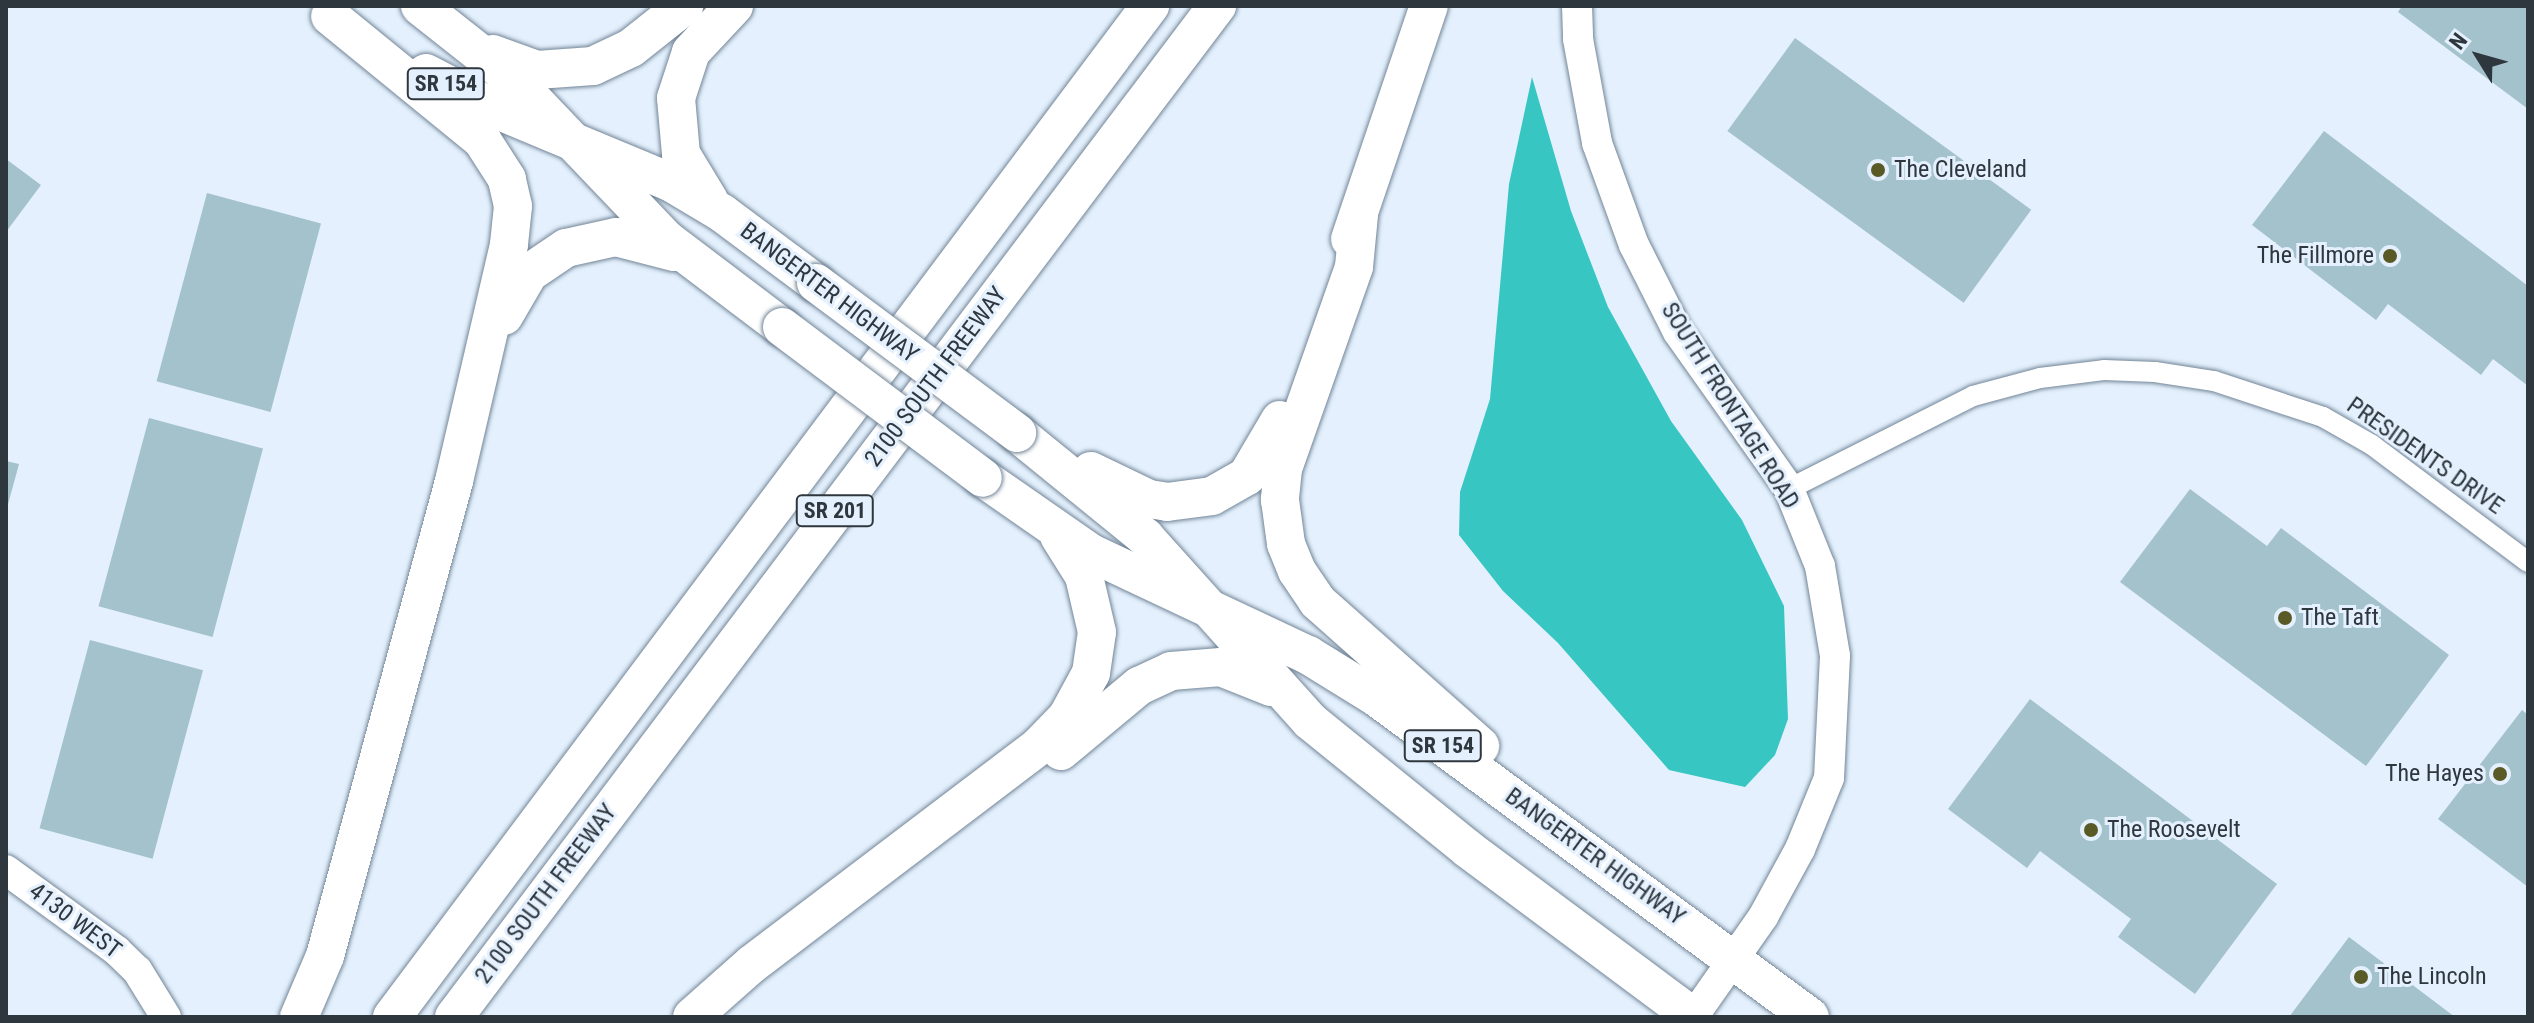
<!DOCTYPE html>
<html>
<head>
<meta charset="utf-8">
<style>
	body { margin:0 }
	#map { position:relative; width:2534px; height:1023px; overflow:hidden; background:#e4f0fd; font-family:"Roboto Condensed",sans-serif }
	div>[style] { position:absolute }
	.water>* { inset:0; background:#38c6c3 }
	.building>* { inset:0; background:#a3c2cc; transform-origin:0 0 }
	.roads { filter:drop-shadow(0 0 2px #728597) drop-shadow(0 0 2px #728597) }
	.street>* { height:20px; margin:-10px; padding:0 10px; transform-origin:10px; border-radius:10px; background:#fff }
	.secondary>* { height:30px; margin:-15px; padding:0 15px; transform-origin:15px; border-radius:15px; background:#fff }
	.highway>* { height:38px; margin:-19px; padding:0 19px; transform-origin:19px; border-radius:19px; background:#fff }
	.bridges { filter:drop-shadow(0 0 2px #728597) drop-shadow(0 0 2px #728597) }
	.highway-bridge>* { height:38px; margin:-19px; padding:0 19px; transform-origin:19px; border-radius:19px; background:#fff }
	.dots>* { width:22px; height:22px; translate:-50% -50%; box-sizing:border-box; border:4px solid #e4f0fd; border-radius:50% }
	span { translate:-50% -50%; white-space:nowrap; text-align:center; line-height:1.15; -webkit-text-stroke:6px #e4f0fd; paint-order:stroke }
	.shield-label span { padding:2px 6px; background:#e4f0fd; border:2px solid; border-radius:6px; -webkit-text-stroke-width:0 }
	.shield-label { font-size:22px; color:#2e363e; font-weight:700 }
	.poi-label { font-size:24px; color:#2e363e }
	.left { translate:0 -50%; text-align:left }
	.right { translate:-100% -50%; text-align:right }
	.street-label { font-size:24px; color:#2e363e }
	.frame { position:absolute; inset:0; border:8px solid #2e363e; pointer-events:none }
	.north { position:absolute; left:2438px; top:16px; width:80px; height:80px; -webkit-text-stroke:6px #e4f0fd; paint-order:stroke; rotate:307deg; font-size:22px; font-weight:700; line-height:32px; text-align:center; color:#2e363e }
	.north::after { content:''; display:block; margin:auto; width:28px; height:36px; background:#2e363e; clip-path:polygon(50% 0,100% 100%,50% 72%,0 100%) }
</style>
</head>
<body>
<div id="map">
	<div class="water">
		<i style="clip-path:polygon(1532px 77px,1571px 211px,1608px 307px,1671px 421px,1742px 520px,1784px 606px,1788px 719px,1775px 755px,1745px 787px,1669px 770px,1558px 643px,1503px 591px,1459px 535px,1460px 492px,1490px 399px,1509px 184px)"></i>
	</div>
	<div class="building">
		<i style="clip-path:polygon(2402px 6px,2528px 6px,2528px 109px,2398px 12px)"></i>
		<i style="left:1795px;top:38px;width:292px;height:115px;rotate:36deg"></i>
		<i style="clip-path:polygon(2324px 131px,2528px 286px,2528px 386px,2493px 359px,2481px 375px,2388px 304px,2376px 320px,2252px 225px)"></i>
		<i style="clip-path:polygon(6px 159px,41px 185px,6px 232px)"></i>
		<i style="left:207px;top:193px;width:118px;height:195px;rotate:15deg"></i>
		<i style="left:149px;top:418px;width:118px;height:195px;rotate:15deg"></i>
		<i style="clip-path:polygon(6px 461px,19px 464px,7px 508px,6px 508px)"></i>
		<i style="clip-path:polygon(2190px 489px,2267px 546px,2281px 528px,2449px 655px,2366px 766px,2120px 582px)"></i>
		<i style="left:90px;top:640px;width:117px;height:195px;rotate:15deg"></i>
		<i style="clip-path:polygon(2030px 699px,2277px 884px,2195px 994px,2118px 937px,2131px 919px,2040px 851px,2027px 868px,1948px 809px)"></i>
		<i style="clip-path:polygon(2522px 710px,2528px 715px,2528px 887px,2438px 819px)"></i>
		<i style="clip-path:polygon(2349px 937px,2455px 1017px,2289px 1017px)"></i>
	</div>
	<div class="roads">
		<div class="street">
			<i style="left:1789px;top:489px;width:206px;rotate:-26.8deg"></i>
			<i style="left:1973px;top:396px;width:69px;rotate:-15deg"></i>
			<i style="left:2040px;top:378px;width:64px;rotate:-7.1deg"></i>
			<i style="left:2104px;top:370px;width:51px;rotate:2.2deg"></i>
			<i style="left:2155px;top:372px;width:60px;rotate:8.7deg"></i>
			<i style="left:2214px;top:381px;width:115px;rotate:18.3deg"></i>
			<i style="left:2323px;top:417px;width:56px;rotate:29.7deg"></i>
			<i style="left:2372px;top:445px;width:195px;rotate:36.9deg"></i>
		</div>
		<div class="secondary">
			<i style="left:1577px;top:6px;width:33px;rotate:88deg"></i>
			<i style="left:1578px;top:39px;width:106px;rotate:79.6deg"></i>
			<i style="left:1597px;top:143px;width:109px;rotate:70.1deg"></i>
			<i style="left:1634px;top:245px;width:97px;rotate:63.2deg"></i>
			<i style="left:1678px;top:332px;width:192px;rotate:54.7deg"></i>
			<i style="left:1789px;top:489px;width:83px;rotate:68.1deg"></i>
			<i style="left:1820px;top:566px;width:91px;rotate:80.5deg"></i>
			<i style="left:1835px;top:656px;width:122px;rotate:92.8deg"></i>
			<i style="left:1829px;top:778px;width:77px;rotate:112.2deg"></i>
			<i style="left:1800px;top:849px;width:77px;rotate:118.6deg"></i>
			<i style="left:1763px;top:917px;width:122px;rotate:125deg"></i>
			<i style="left:6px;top:870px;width:137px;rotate:36.1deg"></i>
			<i style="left:117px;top:951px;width:28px;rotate:44deg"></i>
			<i style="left:137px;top:970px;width:55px;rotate:58.3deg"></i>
		</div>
		<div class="highway">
			<i style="left:420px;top:6px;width:121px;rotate:38.3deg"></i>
			<i style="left:515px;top:81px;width:220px;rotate:46.3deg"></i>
			<i style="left:667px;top:240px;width:144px;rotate:37.1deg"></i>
			<i style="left:493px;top:54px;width:47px;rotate:20deg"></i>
			<i style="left:537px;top:70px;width:56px;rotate:-4.1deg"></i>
			<i style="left:593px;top:66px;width:42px;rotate:-25.3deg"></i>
			<i style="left:631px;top:48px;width:68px;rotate:-38.4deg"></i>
			<i style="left:426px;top:73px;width:80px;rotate:27.5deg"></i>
			<i style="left:497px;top:110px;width:187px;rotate:22.6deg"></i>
			<i style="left:670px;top:182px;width:61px;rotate:30.8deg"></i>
			<i style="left:722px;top:213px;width:117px;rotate:36.7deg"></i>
			<i style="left:709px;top:200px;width:54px;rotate:-121.3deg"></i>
			<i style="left:681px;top:154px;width:56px;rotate:-95.1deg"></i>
			<i style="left:676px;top:98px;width:48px;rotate:-71.9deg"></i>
			<i style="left:691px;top:52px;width:63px;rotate:-46.9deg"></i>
			<i style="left:1359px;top:215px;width:52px;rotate:95.5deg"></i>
			<i style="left:1354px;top:267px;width:214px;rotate:109.4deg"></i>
			<i style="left:1283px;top:469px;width:31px;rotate:96deg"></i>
			<i style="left:1280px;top:500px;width:44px;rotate:82.2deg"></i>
			<i style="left:1286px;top:544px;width:29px;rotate:68deg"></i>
			<i style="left:1297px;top:571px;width:37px;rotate:56deg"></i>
			<i style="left:1318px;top:602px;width:217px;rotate:41.6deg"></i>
			<i style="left:1350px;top:239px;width:246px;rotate:-71.3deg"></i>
			<i style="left:504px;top:316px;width:50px;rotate:-59.8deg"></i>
			<i style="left:529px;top:273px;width:45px;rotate:-34deg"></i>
			<i style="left:566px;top:248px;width:51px;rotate:-12.4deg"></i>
			<i style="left:616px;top:237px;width:60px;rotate:14.5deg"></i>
			<i style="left:1017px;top:433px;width:165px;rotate:39.1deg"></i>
			<i style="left:1145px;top:537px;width:247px;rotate:48.1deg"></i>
			<i style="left:1310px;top:721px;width:203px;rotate:39deg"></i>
			<i style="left:1468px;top:849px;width:281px;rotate:36.7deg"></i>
			<i style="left:1091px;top:471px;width:64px;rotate:25.8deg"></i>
			<i style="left:1149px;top:499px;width:18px;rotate:9deg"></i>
			<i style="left:1167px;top:502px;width:45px;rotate:-7.6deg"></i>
			<i style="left:1212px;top:496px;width:40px;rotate:-29.7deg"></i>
			<i style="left:1247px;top:476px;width:65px;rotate:-59.5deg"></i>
			<i style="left:983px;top:478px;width:131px;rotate:34.8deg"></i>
			<i style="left:1091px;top:553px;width:240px;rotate:25.2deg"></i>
			<i style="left:1308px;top:655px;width:80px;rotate:31.7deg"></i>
			<i style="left:1376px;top:697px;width:539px;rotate:36.4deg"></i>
			<i style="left:1061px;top:751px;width:102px;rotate:-39.8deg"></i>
			<i style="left:1139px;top:686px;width:35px;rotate:-25deg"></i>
			<i style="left:1171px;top:671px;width:50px;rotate:-4.6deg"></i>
			<i style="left:1221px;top:667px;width:54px;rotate:21.8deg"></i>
			<i style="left:299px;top:1017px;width:66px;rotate:-66.9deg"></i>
			<i style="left:325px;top:956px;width:492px;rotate:-74.8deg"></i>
			<i style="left:454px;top:481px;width:243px;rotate:-76.9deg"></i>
			<i style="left:509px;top:244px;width:38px;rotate:-84deg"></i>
			<i style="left:513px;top:206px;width:28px;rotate:-103deg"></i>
			<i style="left:507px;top:179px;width:46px;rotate:-122.7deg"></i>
			<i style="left:482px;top:140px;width:196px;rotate:-140.8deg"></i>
			<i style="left:392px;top:1017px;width:1264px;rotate:-53.14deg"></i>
			<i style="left:454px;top:1017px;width:1267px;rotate:-52.96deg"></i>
			<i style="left:692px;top:1017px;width:80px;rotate:-41.5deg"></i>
			<i style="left:752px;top:964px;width:360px;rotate:-37.2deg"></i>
			<i style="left:1039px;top:746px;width:40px;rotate:-46deg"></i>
			<i style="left:1067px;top:717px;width:50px;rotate:-61.4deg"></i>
			<i style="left:1091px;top:673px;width:41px;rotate:-81.7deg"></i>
			<i style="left:1097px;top:632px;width:57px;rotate:-103.1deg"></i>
			<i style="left:1084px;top:576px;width:47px;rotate:-122deg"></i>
		</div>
	</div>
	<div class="bridges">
		<div class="highway-bridge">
			<i style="left:816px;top:283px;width:251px;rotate:36.7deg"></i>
			<i style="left:782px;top:327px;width:251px;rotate:36.9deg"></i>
		</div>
	</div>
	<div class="dots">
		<i style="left:1878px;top:170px;background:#5a5a26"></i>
		<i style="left:2390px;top:256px;background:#5a5a26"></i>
		<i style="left:2285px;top:618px;background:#5a5a26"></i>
		<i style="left:2500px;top:774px;background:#5a5a26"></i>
		<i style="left:2091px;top:830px;background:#5a5a26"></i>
		<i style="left:2361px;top:977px;background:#5a5a26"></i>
	</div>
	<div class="shield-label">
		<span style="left:446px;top:84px">SR 154</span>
		<span style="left:835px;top:511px">SR 201</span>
		<span style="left:1443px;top:746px">SR 154</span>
	</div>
	<div class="poi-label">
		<span class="left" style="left:1894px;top:170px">The Cleveland</span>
		<span class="right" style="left:2374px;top:256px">The Fillmore</span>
		<span class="left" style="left:2301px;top:618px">The Taft</span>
		<span class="right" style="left:2484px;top:774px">The Hayes</span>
		<span class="left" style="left:2107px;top:830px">The Roosevelt</span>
		<span class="left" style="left:2377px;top:977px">The Lincoln</span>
	</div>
	<div class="street-label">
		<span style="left:829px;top:293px;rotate:37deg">BANGERTER HIGHWAY</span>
		<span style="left:936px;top:377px;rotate:-53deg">2100 SOUTH FREEWAY</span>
		<span style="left:1730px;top:406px;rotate:58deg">SOUTH FRONTAGE ROAD</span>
		<span style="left:2425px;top:456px;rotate:35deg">PRESIDENTS DRIVE</span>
		<span style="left:1595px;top:857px;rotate:36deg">BANGERTER HIGHWAY</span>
		<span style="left:546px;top:894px;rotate:-53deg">2100 SOUTH FREEWAY</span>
		<span style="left:75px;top:921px;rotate:37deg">4130 WEST</span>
	</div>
	<div class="frame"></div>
	<div class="north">N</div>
</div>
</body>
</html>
